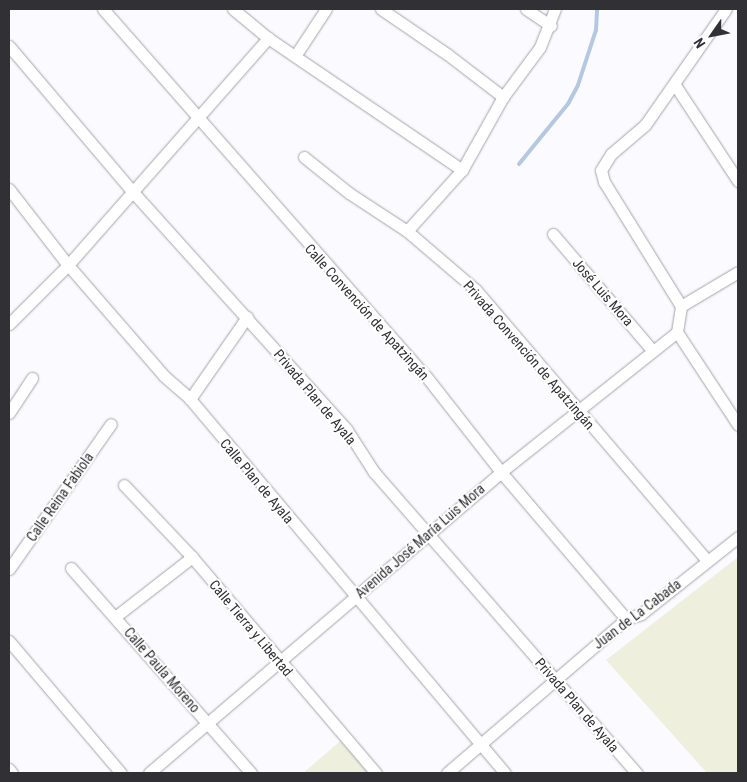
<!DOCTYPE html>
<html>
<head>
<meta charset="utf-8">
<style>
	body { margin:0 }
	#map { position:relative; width:747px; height:782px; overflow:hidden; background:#fbfbff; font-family:"Roboto Condensed",sans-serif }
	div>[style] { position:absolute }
	.green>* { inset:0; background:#eef0dd }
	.stream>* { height:4px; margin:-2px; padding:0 2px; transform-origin:2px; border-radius:2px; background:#b4c9e1 }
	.roads { filter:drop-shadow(0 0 1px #a3a3ac) drop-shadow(0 0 1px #a3a3ac) }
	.minor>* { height:11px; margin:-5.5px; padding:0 5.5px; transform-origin:5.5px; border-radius:5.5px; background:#fff }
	span { translate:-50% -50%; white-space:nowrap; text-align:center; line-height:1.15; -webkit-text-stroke:4px #fff; paint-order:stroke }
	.street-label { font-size:14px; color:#313135 }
	.frame { position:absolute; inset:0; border:10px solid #313135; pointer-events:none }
	.north { position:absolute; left:687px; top:10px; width:50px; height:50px; -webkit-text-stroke:4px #fff; paint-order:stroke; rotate:237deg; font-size:14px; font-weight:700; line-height:20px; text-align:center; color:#313135 }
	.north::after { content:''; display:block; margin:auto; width:18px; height:22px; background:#313135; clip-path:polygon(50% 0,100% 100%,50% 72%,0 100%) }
</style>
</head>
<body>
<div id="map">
	<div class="green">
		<i style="clip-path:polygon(738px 557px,738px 773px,707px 773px,606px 660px)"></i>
		<i style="clip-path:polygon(344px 738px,373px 773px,303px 773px)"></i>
	</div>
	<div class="stream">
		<i style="left:519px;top:164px;width:77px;rotate:-50.8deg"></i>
		<i style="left:568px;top:104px;width:21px;rotate:-62deg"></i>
		<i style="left:578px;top:85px;width:58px;rotate:-71.9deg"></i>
		<i style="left:596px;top:30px;width:21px;rotate:-87deg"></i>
	</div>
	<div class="roads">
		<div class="minor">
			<i style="left:103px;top:9px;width:487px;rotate:48.7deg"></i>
			<i style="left:425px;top:375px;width:123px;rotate:51.9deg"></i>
			<i style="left:501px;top:472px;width:193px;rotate:49.6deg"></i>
			<i style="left:233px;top:9px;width:45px;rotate:39.6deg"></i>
			<i style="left:268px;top:38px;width:235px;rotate:34.2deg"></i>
			<i style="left:381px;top:9px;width:80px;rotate:34.3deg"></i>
			<i style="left:447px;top:54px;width:71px;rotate:37.5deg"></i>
			<i style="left:526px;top:9px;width:30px;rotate:34deg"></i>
			<i style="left:9px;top:46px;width:190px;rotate:49.7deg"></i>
			<i style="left:132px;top:191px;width:321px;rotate:48deg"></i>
			<i style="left:347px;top:430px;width:50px;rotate:57.3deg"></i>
			<i style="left:374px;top:472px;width:400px;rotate:48.9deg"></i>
			<i style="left:295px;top:56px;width:56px;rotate:-56.6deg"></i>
			<i style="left:675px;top:85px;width:115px;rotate:56.7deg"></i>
			<i style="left:304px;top:157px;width:58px;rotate:38.7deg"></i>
			<i style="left:349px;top:193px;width:69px;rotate:33.2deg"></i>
			<i style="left:407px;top:231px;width:91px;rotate:40.5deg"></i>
			<i style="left:476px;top:290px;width:355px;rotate:49.5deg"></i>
			<i style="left:9px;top:189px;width:96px;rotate:52.2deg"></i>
			<i style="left:68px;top:265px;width:147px;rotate:49.1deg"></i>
			<i style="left:164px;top:376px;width:35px;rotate:41deg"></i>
			<i style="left:190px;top:399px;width:489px;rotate:49.9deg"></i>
			<i style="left:407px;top:231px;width:82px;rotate:-48deg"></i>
			<i style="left:462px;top:170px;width:84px;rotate:-60.7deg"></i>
			<i style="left:503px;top:97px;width:62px;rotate:-53.5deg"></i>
			<i style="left:540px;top:47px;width:41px;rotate:-68.5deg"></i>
			<i style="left:553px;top:234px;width:153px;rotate:49.5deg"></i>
			<i style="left:681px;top:306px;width:146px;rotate:-121.8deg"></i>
			<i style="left:604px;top:182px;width:12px;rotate:-104deg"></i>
			<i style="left:601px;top:170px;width:19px;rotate:-58deg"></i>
			<i style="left:611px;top:154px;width:45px;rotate:-40.5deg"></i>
			<i style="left:645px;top:125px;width:141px;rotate:-55.1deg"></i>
			<i style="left:681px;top:306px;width:66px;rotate:-30.8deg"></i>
			<i style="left:9px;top:324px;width:83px;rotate:-45deg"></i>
			<i style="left:68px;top:265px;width:303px;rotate:-48.6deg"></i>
			<i style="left:677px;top:332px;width:111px;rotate:56.7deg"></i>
			<i style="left:190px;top:399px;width:100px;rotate:-55.2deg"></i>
			<i style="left:9px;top:413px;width:42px;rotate:-56.7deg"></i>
			<i style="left:124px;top:485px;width:99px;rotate:46.6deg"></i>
			<i style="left:192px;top:557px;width:284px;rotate:49.6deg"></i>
			<i style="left:71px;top:568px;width:273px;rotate:48.7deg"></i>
			<i style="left:9px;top:569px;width:177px;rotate:-54.9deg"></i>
			<i style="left:115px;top:617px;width:98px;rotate:-37.9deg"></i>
			<i style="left:9px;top:641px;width:173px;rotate:49.7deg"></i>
			<i style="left:9px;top:769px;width:5px;rotate:53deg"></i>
			<i style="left:149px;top:773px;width:463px;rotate:-40.5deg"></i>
			<i style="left:501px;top:472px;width:225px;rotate:-38.5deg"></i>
			<i style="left:677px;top:332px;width:26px;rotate:-81deg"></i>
			<i style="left:447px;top:773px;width:236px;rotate:-40.7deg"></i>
			<i style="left:626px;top:619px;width:16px;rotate:-18deg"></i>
			<i style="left:641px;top:614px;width:124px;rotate:-38.4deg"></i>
		</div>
	</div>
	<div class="street-label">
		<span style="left:603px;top:292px;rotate:49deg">José Luis Mora</span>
		<span style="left:367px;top:312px;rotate:48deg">Calle Convención de Apatzingán</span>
		<span style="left:529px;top:355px;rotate:49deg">Privada Convención de Apatzingán</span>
		<span style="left:315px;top:397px;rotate:50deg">Privada Plan de Ayala</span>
		<span style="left:257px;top:481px;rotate:50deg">Calle Plan de Ayala</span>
		<span style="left:60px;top:497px;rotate:-55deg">Calle Reina Fabiola</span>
		<span style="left:420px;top:541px;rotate:-41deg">Avenida José María Luis Mora</span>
		<span style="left:637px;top:614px;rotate:-37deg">Juan de La Cabada</span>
		<span style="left:251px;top:628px;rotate:50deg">Calle Tierra y Libertad</span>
		<span style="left:162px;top:670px;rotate:49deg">Calle Paula Moreno</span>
		<span style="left:577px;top:705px;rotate:49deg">Privada Plan de Ayala</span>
	</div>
	<div class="frame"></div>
	<div class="north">N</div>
</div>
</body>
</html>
